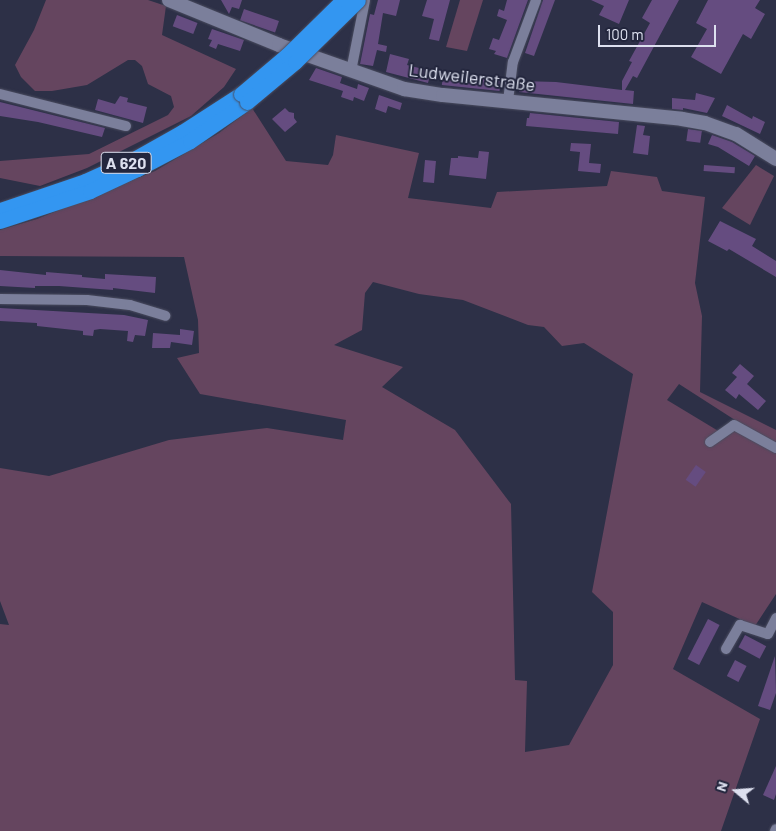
<!DOCTYPE html>
<html>
<head>
<meta charset="utf-8">
<style>
	body { margin:0 }
	#map { position:relative; width:776px; height:831px; overflow:hidden; background:#2d3047; font-family:Barlow,sans-serif }
	div>[style] { position:absolute }
	.green>* { inset:0; background:#65455f }
	.building>* { inset:0; background:#654c80; transform-origin:0 0 }
	.roads { filter:drop-shadow(0 0 1px #4a4c5f) drop-shadow(0 0 1px #4a4c5f) }
	.minor>* { height:10px; margin:-5px; padding:0 5px; transform-origin:5px; border-radius:5px; background:#7b7f9b }
	.secondary>* { height:14px; margin:-7px; padding:0 7px; transform-origin:7px; border-radius:7px; background:#7b7f9b }
	.motorway>* { height:15px; margin:-7.5px; padding:0 7.5px; transform-origin:7.5px; border-radius:7.5px; background:#3396f1 }
	.bridges { filter:drop-shadow(0 0 1px #4a4c5f) drop-shadow(0 0 1px #4a4c5f) }
	.motorway-bridge>* { height:15px; margin:-7.5px; padding:0 7.5px; transform-origin:7.5px; border-radius:7.5px; background:#3396f1 }
	span { translate:-50% -50%; white-space:nowrap; text-align:center; line-height:1.15; -webkit-text-stroke:4px #23263d; paint-order:stroke }
	.shield-label span { padding:1px 4px; background:#23263d; border:1px solid; border-radius:4px; -webkit-text-stroke-width:0 }
	.shield-label { font-size:16px; color:#dde0ef; font-weight:700 }
	.street-label { font-size:18px; color:#dde0ef }
	.north { position:absolute; left:711px; top:766px; width:50px; height:50px; -webkit-text-stroke:4px #23263d; paint-order:stroke; rotate:288deg; font-size:14px; font-weight:700; line-height:20px; text-align:center; color:#dde0ef }
	.north::after { content:''; display:block; margin:auto; width:18px; height:22px; background:#dde0ef; clip-path:polygon(50% 0,100% 100%,50% 72%,0 100%) }
	.scale { position:absolute; left:598px; top:25px; width:118px; height:22px; box-sizing:border-box; border:2px solid #dde0ef; border-top:0; padding-left:6px; font-size:15px; line-height:18px; white-space:nowrap; color:#dde0ef; -webkit-text-stroke:4px #23263d; paint-order:stroke }
</style>
</head>
<body>
<div id="map">
	<div class="green">
		<i style="clip-path:polygon(46px 0,148px 0,166px 6px,162px 35px,236px 69px,224px 87px,191px 116px,87px 168px,40px 186px,0 178px,0 161px,89px 154px,168px 115px,174px 107px,171px 96px,148px 84px,142px 66px,135px 60px,128px 60px,87px 85px,52px 91px,35px 91px,21px 77px,15px 65px,34px 30px)"></i>
		<i style="clip-path:polygon(460px 0,483px 0,467px 51px,446px 47px)"></i>
		<i style="clip-path:polygon(evenodd,252px 108px,286px 161px,328px 165px,333px 155px,336px 135px,419px 153px,408px 198px,491px 208px,497px 192px,607px 186px,611px 171px,657px 177px,662px 191px,705px 197px,695px 283px,702px 316px,700px 392px,776px 430px,776px 594px,755px 626px,702px 602px,673px 669px,760px 719px,721px 831px,0 831px,0 624px,9px 625px,0 601px,0 468px,49px 476px,169px 440px,267px 428px,343px 440px,346px 420px,200px 394px,177px 358px,199px 353px,198px 320px,184px 257px,0 256px,0 230px,37px 219px,155px 171px,219px 133px,252px 108px,373px 282px,419px 294px,463px 300px,528px 325px,544px 327px,562px 346px,584px 343px,633px 374px,592px 592px,613px 612px,613px 665px,569px 745px,525px 752px,527px 681px,515px 680px,511px 504px,455px 430px,382px 387px,403px 367px,334px 345px,362px 330px,365px 293px,373px 282px,252px 108px,679px 384px,735px 420px,720px 432px,667px 400px,679px 384px)"></i>
		<i style="clip-path:polygon(756px 165px,774px 176px,750px 225px,722px 208px)"></i>
	</div>
	<div class="building">
		<i style="clip-path:polygon(221px 0,242px 0,239px 9px,232px 7px,229px 14px)"></i>
		<i style="clip-path:polygon(378px 0,400px 0,396px 16px,383px 13px,378px 44px,387px 46px,386px 52px,377px 50px,373px 66px,360px 64px,370px 14px,374px 15px)"></i>
		<i style="clip-path:polygon(427px 0,450px 0,439px 41px,429px 39px,434px 19px,422px 16px)"></i>
		<i style="clip-path:polygon(507px 0,528px 0,507px 58px,494px 54px,496px 51px,489px 49px,493px 38px,499px 40px,507px 20px,497px 16px,499px 9px,504px 11px)"></i>
		<i style="clip-path:polygon(543px 0,555px 0,534px 56px,525px 53px)"></i>
		<i style="clip-path:polygon(591px 0,629px 0,619px 24px,599px 15px,604px 6px)"></i>
		<i style="clip-path:polygon(652px 0,679px 0,637px 78px,633px 76px,625px 90px,634px 91px,633px 104px,519px 92px,520px 81px,556px 82px,622px 90px,622px 81px,632px 62px,629px 61px,650px 23px,642px 18px)"></i>
		<i style="clip-path:polygon(708px 0,760px 0,755px 8px,765px 14px,751px 39px,743px 34px,721px 74px,691px 57px,707px 29px,696px 23px)"></i>
		<i style="left:244px;top:9px;width:37px;height:12px;rotate:19deg"></i>
		<i style="left:177px;top:15px;width:22px;height:12px;rotate:21deg"></i>
		<i style="clip-path:polygon(212px 29px,244px 40px,240px 51px,218px 44px,216px 49px,209px 46px,212px 40px,208px 39px)"></i>
		<i style="clip-path:polygon(390px 54px,409px 59px,407px 65px,431px 71px,428px 83px,386px 72px)"></i>
		<i style="clip-path:polygon(316px 68px,342px 77px,340px 83px,357px 89px,358px 84px,369px 88px,364px 101px,354px 97px,353px 101px,341px 97px,343px 91px,309px 80px)"></i>
		<i style="left:443px;top:74px;width:58px;height:11px;rotate:6deg"></i>
		<i style="clip-path:polygon(696px 93px,715px 98px,707px 113px,683px 108px,683px 110px,672px 109px,672px 98px,695px 100px)"></i>
		<i style="clip-path:polygon(379px 95px,402px 103px,400px 110px,388px 106px,386px 113px,375px 109px)"></i>
		<i style="clip-path:polygon(120px 96px,128px 98px,127px 102px,147px 107px,143px 123px,95px 110px,98px 99px,115px 104px)"></i>
		<i style="clip-path:polygon(0 102px,105px 128px,102px 137px,38px 122px,0 116px)"></i>
		<i style="clip-path:polygon(727px 105px,752px 119px,753px 116px,765px 122px,760px 134px,722px 116px)"></i>
		<i style="clip-path:polygon(285px 108px,289px 112px,294px 113px,294px 118px,297px 122px,285px 132px,272px 119px)"></i>
		<i style="clip-path:polygon(530px 113px,619px 122px,618px 134px,526px 126px,527px 118px,529px 118px)"></i>
		<i style="clip-path:polygon(637px 125px,645px 126px,643px 135px,650px 136px,648px 155px,633px 153px)"></i>
		<i style="left:688px;top:129px;width:14px;height:12px;rotate:8deg"></i>
		<i style="clip-path:polygon(712px 135px,732px 142px,755px 156px,749px 166px,718px 147px,708px 144px)"></i>
		<i style="clip-path:polygon(571px 143px,591px 144px,589px 163px,601px 164px,600px 173px,578px 171px,580px 152px,570px 151px)"></i>
		<i style="clip-path:polygon(479px 151px,489px 152px,486px 179px,449px 175px,451px 158px,458px 158px,458px 156px,478px 158px)"></i>
		<i style="left:425px;top:160px;width:11px;height:22px;rotate:5deg"></i>
		<i style="left:704px;top:165px;width:31px;height:6px;rotate:4deg"></i>
		<i style="clip-path:polygon(720px 221px,756px 239px,752px 246px,776px 261px,776px 277px,729px 249px,727px 251px,708px 241px)"></i>
		<i style="clip-path:polygon(0 270px,46px 275px,46px 272px,82px 275px,82px 277px,105px 279px,105px 274px,156px 277px,155px 293px,113px 288px,113px 290px,59px 286px,35px 286px,35px 288px,0 286px)"></i>
		<i style="clip-path:polygon(0 308px,124px 315px,148px 320px,145px 336px,135px 335px,133px 342px,127px 341px,128px 331px,100px 329px,94px 330px,93px 336px,83px 335px,83px 331px,37px 326px,37px 323px,0 321px)"></i>
		<i style="clip-path:polygon(180px 329px,194px 331px,192px 345px,171px 342px,170px 348px,152px 348px,153px 333px,180px 335px)"></i>
		<i style="clip-path:polygon(740px 364px,754px 376px,747px 384px,766px 401px,758px 410px,739px 394px,736px 399px,725px 390px,737px 377px,732px 373px)"></i>
		<i style="left:696px;top:465px;width:12px;height:18px;rotate:35deg"></i>
		<i style="left:708px;top:619px;width:13px;height:45px;rotate:27deg"></i>
		<i style="left:745px;top:635px;width:24px;height:14px;rotate:28deg"></i>
		<i style="clip-path:polygon(775px 656px,776px 693px,770px 710px,758px 706px)"></i>
		<i style="left:735px;top:660px;width:13px;height:18px;rotate:27deg"></i>
		<i style="clip-path:polygon(776px 766px,776px 794px,774px 800px,763px 795px)"></i>
	</div>
	<div class="roads">
		<div class="minor">
			<i style="left:351px;top:71px;width:72px;rotate:-78.8deg"></i>
			<i style="left:0;top:94px;width:130px;rotate:14.3deg"></i>
			<i style="left:508px;top:101px;width:39px;rotate:-83deg"></i>
			<i style="left:513px;top:62px;width:66px;rotate:-69.6deg"></i>
			<i style="left:0;top:299px;width:87px;rotate:0.7deg"></i>
			<i style="left:87px;top:300px;width:43px;rotate:6.6deg"></i>
			<i style="left:130px;top:305px;width:37px;rotate:17deg"></i>
			<i style="left:710px;top:442px;width:29px;rotate:-35deg"></i>
			<i style="left:734px;top:425px;width:48px;rotate:28.7deg"></i>
			<i style="left:726px;top:649px;width:28px;rotate:-60deg"></i>
			<i style="left:740px;top:625px;width:29px;rotate:18deg"></i>
			<i style="left:768px;top:634px;width:18px;rotate:-63deg"></i>
			<i style="left:775px;top:831px;width:2px;rotate:-63deg"></i>
		</div>
		<div class="secondary">
			<i style="left:169px;top:0;width:119px;rotate:22.2deg"></i>
			<i style="left:279px;top:45px;width:133px;rotate:19.4deg"></i>
			<i style="left:404px;top:89px;width:39px;rotate:9deg"></i>
			<i style="left:443px;top:95px;width:240px;rotate:5.7deg"></i>
			<i style="left:682px;top:119px;width:23px;rotate:10deg"></i>
			<i style="left:705px;top:123px;width:33px;rotate:20deg"></i>
			<i style="left:736px;top:134px;width:47px;rotate:32deg"></i>
		</div>
		<div class="motorway">
			<i style="left:0;top:210px;width:90px;rotate:-18.8deg"></i>
			<i style="left:85px;top:181px;width:54px;rotate:-24.2deg"></i>
			<i style="left:134px;top:159px;width:55px;rotate:-29.4deg"></i>
			<i style="left:182px;top:132px;width:70px;rotate:-32.8deg"></i>
			<i style="left:0;top:221px;width:95px;rotate:-18.4deg"></i>
			<i style="left:90px;top:191px;width:52px;rotate:-25.1deg"></i>
			<i style="left:137px;top:169px;width:60px;rotate:-27.8deg"></i>
			<i style="left:190px;top:141px;width:69px;rotate:-34.4deg"></i>
		</div>
	</div>
	<div class="bridges">
		<div class="motorway-bridge">
			<i style="left:241px;top:94px;width:60px;rotate:-40.3deg"></i>
			<i style="left:287px;top:55px;width:78px;rotate:-44.5deg"></i>
			<i style="left:247px;top:102px;width:62px;rotate:-39.8deg"></i>
			<i style="left:295px;top:62px;width:88px;rotate:-44.5deg"></i>
		</div>
	</div>
	<div class="shield-label">
		<span style="left:126px;top:163px">A 620</span>
	</div>
	<div class="street-label">
		<span style="left:472px;top:77px;rotate:7deg">Ludweilerstraße</span>
	</div>
	<div class="north">N</div>
	<div class="scale">100 m</div>
</div>
</body>
</html>
